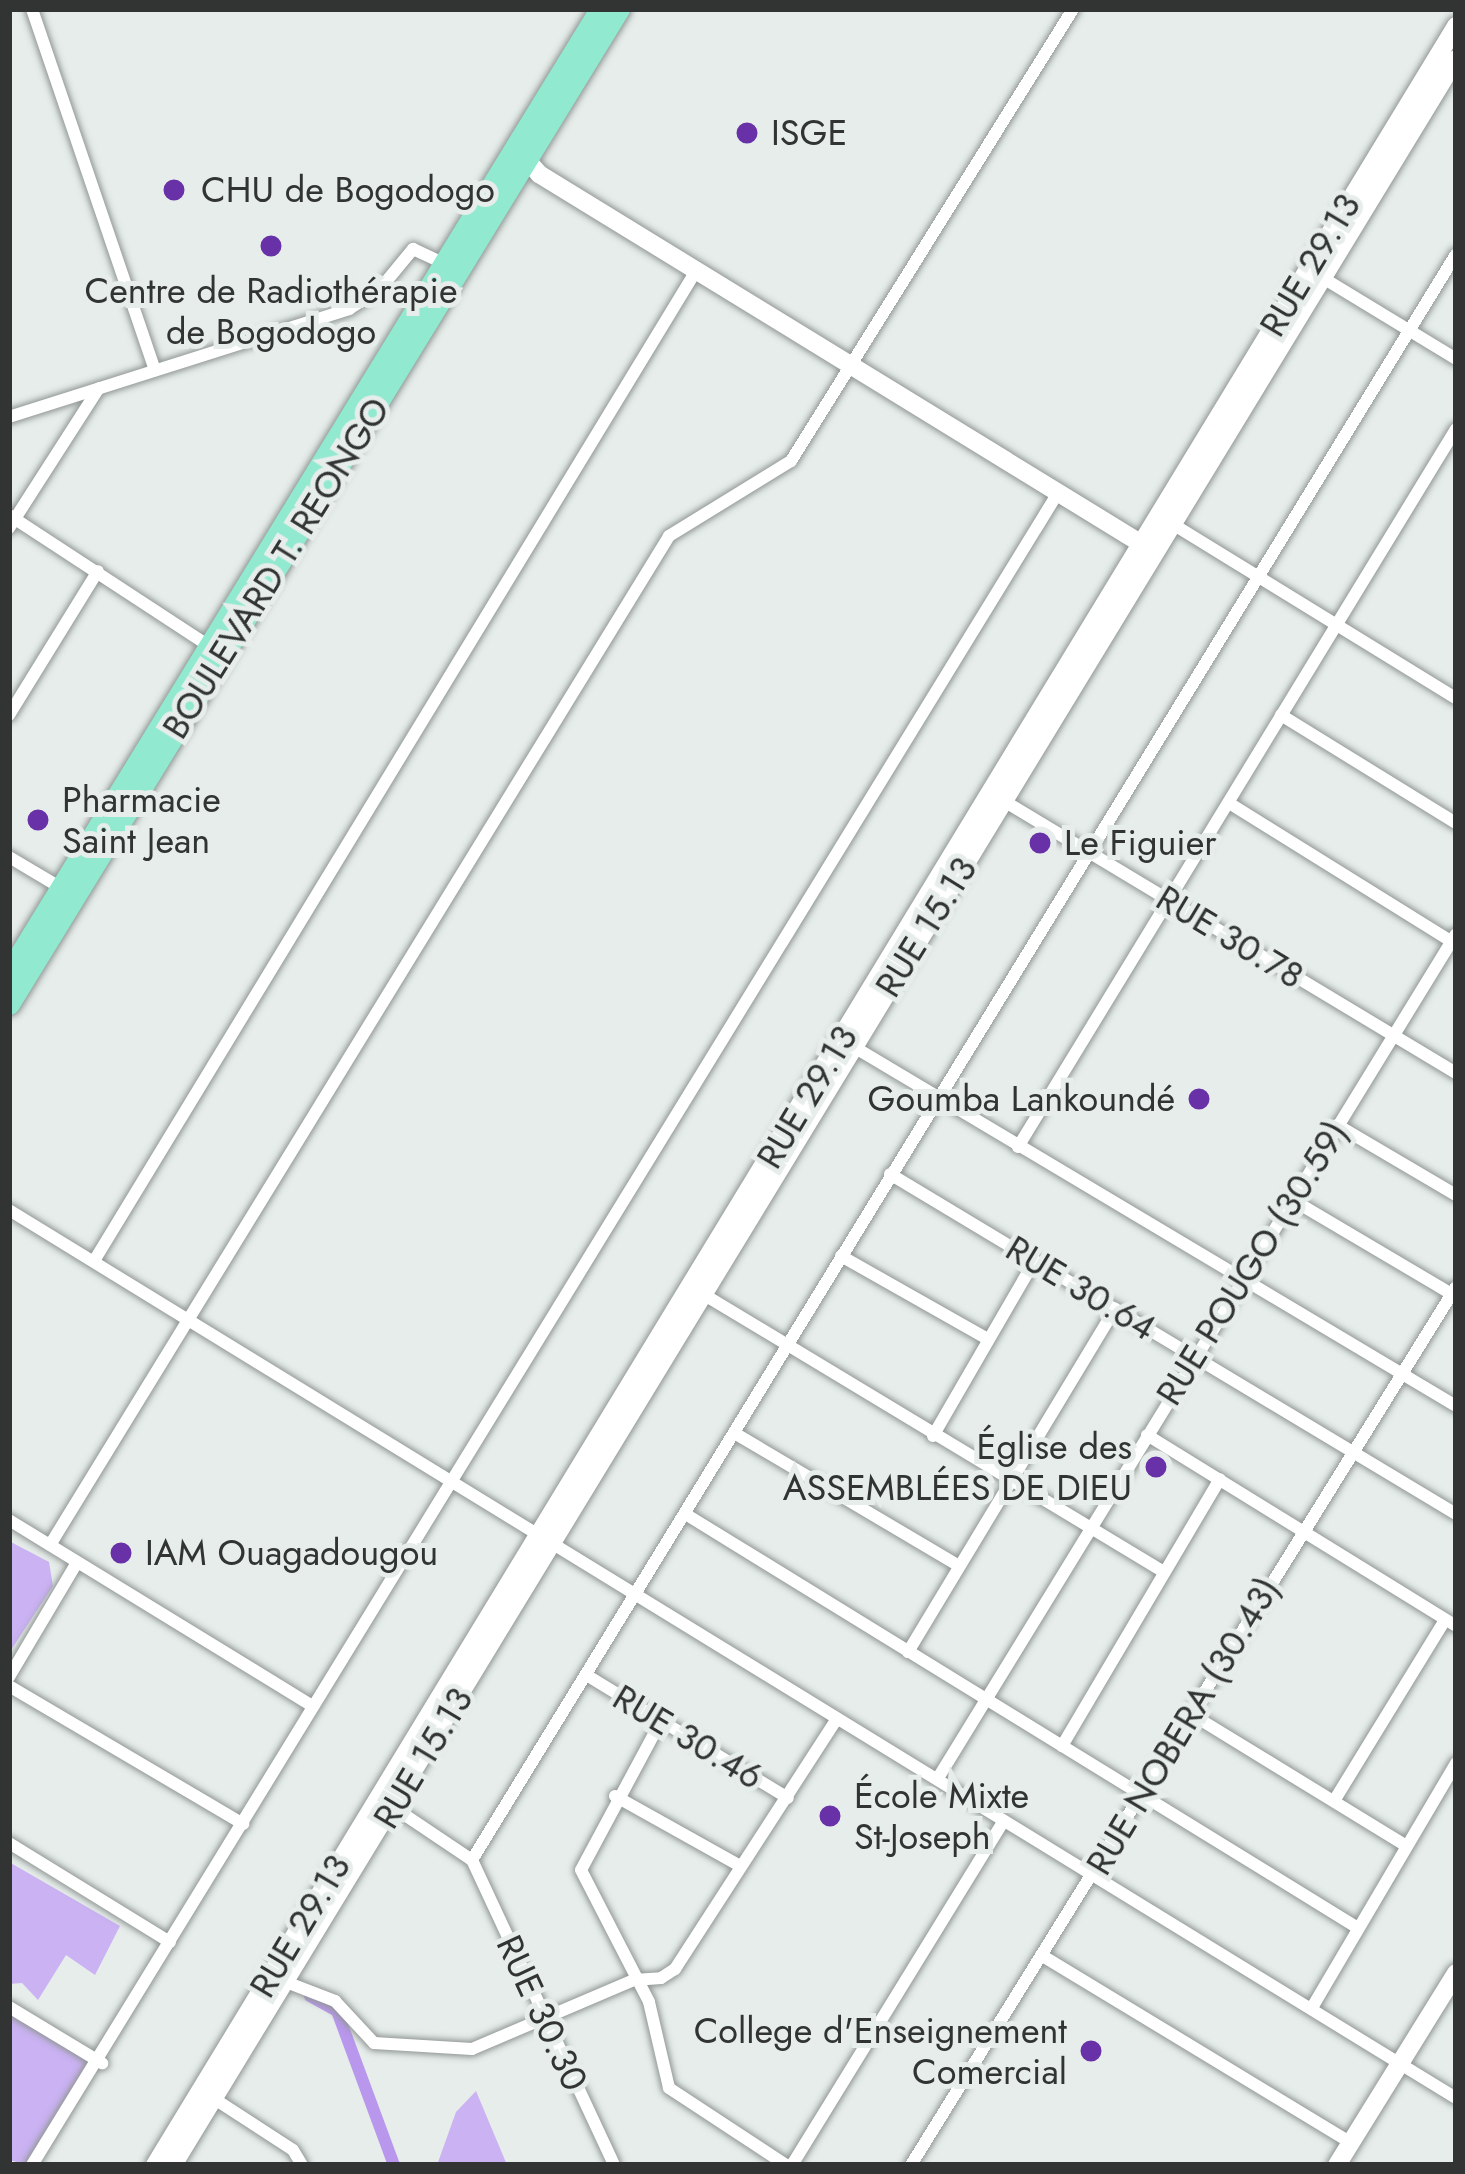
<!DOCTYPE html>
<html>
<head>
<meta charset="utf-8">
<style>
	body { margin:0 }
	#map { position:relative; width:1465px; height:2174px; overflow:hidden; background:#e6edea; font-family:Jost,sans-serif }
	div>[style] { position:absolute }
	.green>* { inset:0; background:#cab2f3 }
	.canal>* { height:12px; margin:-6px; padding:0 6px; transform-origin:6px; border-radius:6px; background:#b897ec }
	.roads { filter:drop-shadow(0 0 3px #919795) drop-shadow(0 0 3px #919795) }
	.street>* { height:12px; margin:-6px; padding:0 6px; transform-origin:6px; border-radius:6px; background:#fff }
	.secondary>* { height:18px; margin:-9px; padding:0 9px; transform-origin:9px; border-radius:9px; background:#fff }
	.primary>* { height:21px; margin:-10.5px; padding:0 10.5px; transform-origin:10.5px; border-radius:10.5px; background:#91e9d0 }
	.dots>* { width:33px; height:33px; translate:-50% -50%; box-sizing:border-box; border:6px solid #e6edea; border-radius:50% }
	span { translate:-50% -50%; white-space:nowrap; text-align:center; line-height:1.15; -webkit-text-stroke:10px #e6edea; paint-order:stroke }
	.poi-label { font-size:36px; color:#313433 }
	.left { translate:0 -50%; text-align:left }
	.right { translate:-100% -50%; text-align:right }
	.street-label { font-size:36px; color:#313433 }
	.frame { position:absolute; inset:0; border:12px solid #313433; pointer-events:none }
</style>
</head>
<body>
<div id="map">
	<div class="green">
		<i style="clip-path:polygon(9px 1541px,49px 1562px,53px 1586px,9px 1653px)"></i>
		<i style="clip-path:polygon(9px 1862px,120px 1926px,95px 1975px,66px 1955px,38px 2000px,22px 1983px,9px 1984px)"></i>
		<i style="clip-path:polygon(9px 2007px,100px 2062px,28px 2165px,9px 2160px)"></i>
		<i style="clip-path:polygon(476px 2091px,507px 2165px,437px 2165px,456px 2112px)"></i>
	</div>
	<div class="canal">
		<i style="left:310px;top:1996px;width:31px;rotate:29deg"></i>
		<i style="left:337px;top:2011px;width:164px;rotate:69.7deg"></i>
	</div>
	<div class="roads">
		<div class="street">
			<i style="left:32px;top:9px;width:381px;rotate:71.2deg"></i>
			<i style="left:1323px;top:278px;width:156px;rotate:31.3deg"></i>
			<i style="left:9px;top:417px;width:357px;rotate:-17.6deg"></i>
			<i style="left:349px;top:309px;width:37px;rotate:-33deg"></i>
			<i style="left:380px;top:289px;width:52px;rotate:-50.5deg"></i>
			<i style="left:413px;top:249px;width:31px;rotate:25deg"></i>
			<i style="left:9px;top:515px;width:239px;rotate:33.2deg"></i>
			<i style="left:1171px;top:523px;width:334px;rotate:31.6deg"></i>
			<i style="left:9px;top:528px;width:166px;rotate:-57.3deg"></i>
			<i style="left:9px;top:715px;width:169px;rotate:-58.3deg"></i>
			<i style="left:1281px;top:715px;width:206px;rotate:31.7deg"></i>
			<i style="left:1004px;top:801px;width:528px;rotate:31.04deg"></i>
			<i style="left:1229px;top:803px;width:263px;rotate:31.9deg"></i>
			<i style="left:9px;top:857px;width:63px;rotate:30.7deg"></i>
			<i style="left:849px;top:1044px;width:707px;rotate:30.81deg"></i>
			<i style="left:1337px;top:1125px;width:138px;rotate:30.5deg"></i>
			<i style="left:1018px;top:1147px;width:841px;rotate:-58.62deg"></i>
			<i style="left:890px;top:1174px;width:660px;rotate:30.99deg"></i>
			<i style="left:1291px;top:1199px;width:191px;rotate:30.6deg"></i>
			<i style="left:9px;top:1210px;width:1698px;rotate:31.54deg"></i>
			<i style="left:841px;top:1256px;width:169px;rotate:29.5deg"></i>
			<i style="left:94px;top:1261px;width:1159px;rotate:-58.7deg"></i>
			<i style="left:703px;top:1294px;width:538px;rotate:31.09deg"></i>
			<i style="left:736px;top:1434px;width:259px;rotate:30.6deg"></i>
			<i style="left:1147px;top:1435px;width:363px;rotate:31.7deg"></i>
			<i style="left:933px;top:1436px;width:203px;rotate:-59.9deg"></i>
			<i style="left:687px;top:1515px;width:788px;rotate:31.61deg"></i>
			<i style="left:9px;top:1520px;width:356px;rotate:31.5deg"></i>
			<i style="left:50px;top:1545px;width:1184px;rotate:-58.47deg"></i>
			<i style="left:669px;top:536px;width:143px;rotate:-31.6deg"></i>
			<i style="left:791px;top:461px;width:533px;rotate:-58.04deg"></i>
			<i style="left:908px;top:1652px;width:401px;rotate:-58.9deg"></i>
			<i style="left:588px;top:1676px;width:234px;rotate:31.4deg"></i>
			<i style="left:9px;top:1677px;width:131px;rotate:-59.3deg"></i>
			<i style="left:9px;top:1686px;width:272px;rotate:30.5deg"></i>
			<i style="left:1191px;top:1714px;width:252px;rotate:31.5deg"></i>
			<i style="left:662px;top:1719px;width:171px;rotate:118.2deg"></i>
			<i style="left:581px;top:1870px;width:148px;rotate:62.7deg"></i>
			<i style="left:649px;top:2002px;width:88px;rotate:76.9deg"></i>
			<i style="left:669px;top:2088px;width:140px;rotate:33.3deg"></i>
			<i style="left:1062px;top:1746px;width:310px;rotate:-59.4deg"></i>
			<i style="left:938px;top:1778px;width:990px;rotate:-58.46deg"></i>
			<i style="left:615px;top:1796px;width:143px;rotate:29.2deg"></i>
			<i style="left:1334px;top:1801px;width:212px;rotate:-58.5deg"></i>
			<i style="left:393px;top:1807px;width:95px;rotate:33.9deg"></i>
			<i style="left:9px;top:1843px;width:189px;rotate:31.6deg"></i>
			<i style="left:472px;top:1860px;width:1883px;rotate:-58.5deg"></i>
			<i style="left:472px;top:1860px;width:336px;rotate:65deg"></i>
			<i style="left:1041px;top:1955px;width:363px;rotate:31.2deg"></i>
			<i style="left:286px;top:1982px;width:53px;rotate:21.2deg"></i>
			<i style="left:335px;top:2001px;width:57px;rotate:47.1deg"></i>
			<i style="left:374px;top:2043px;width:98px;rotate:3.5deg"></i>
			<i style="left:472px;top:2049px;width:176px;rotate:-23.1deg"></i>
			<i style="left:634px;top:1980px;width:27px;rotate:-4deg"></i>
			<i style="left:661px;top:1978px;width:17px;rotate:-33deg"></i>
			<i style="left:675px;top:1969px;width:298px;rotate:-57.1deg"></i>
			<i style="left:1313px;top:2006px;width:282px;rotate:-59.5deg"></i>
			<i style="left:9px;top:2007px;width:109px;rotate:31.1deg"></i>
			<i style="left:213px;top:2098px;width:95px;rotate:33deg"></i>
			<i style="left:293px;top:2150px;width:17px;rotate:59deg"></i>
			<i style="left:32px;top:2165px;width:1960px;rotate:-58.47deg"></i>
			<i style="left:792px;top:2165px;width:404px;rotate:-58.4deg"></i>
			<i style="left:911px;top:2165px;width:1033px;rotate:-58.17deg"></i>
		</div>
		<div class="secondary">
			<i style="left:520px;top:152px;width:29px;rotate:49deg"></i>
			<i style="left:539px;top:174px;width:717px;rotate:31.54deg"></i>
			<i style="left:155px;top:2165px;width:2504px;rotate:-58.69deg"></i>
			<i style="left:173px;top:2165px;width:2466px;rotate:-58.65deg"></i>
			<i style="left:1337px;top:2165px;width:226px;rotate:-58.2deg"></i>
		</div>
		<div class="primary">
			<i style="left:9px;top:972px;width:1130px;rotate:-58.46deg"></i>
			<i style="left:9px;top:1004px;width:1167px;rotate:-58.49deg"></i>
		</div>
	</div>
	<div class="dots">
		<i style="left:747px;top:133px;background:#6931a7"></i>
		<i style="left:174px;top:190px;background:#6931a7"></i>
		<i style="left:271px;top:246px;background:#6931a7"></i>
		<i style="left:38px;top:820px;background:#6931a7"></i>
		<i style="left:1040px;top:843px;background:#6931a7"></i>
		<i style="left:1199px;top:1099px;background:#6931a7"></i>
		<i style="left:1156px;top:1467px;background:#6931a7"></i>
		<i style="left:121px;top:1553px;background:#6931a7"></i>
		<i style="left:830px;top:1816px;background:#6931a7"></i>
		<i style="left:1091px;top:2051px;background:#6931a7"></i>
	</div>
	<div class="poi-label">
		<span class="left" style="left:771px;top:133px">ISGE</span>
		<span class="left" style="left:201px;top:190px">CHU de Bogodogo</span>
		<span style="left:271px;top:311px">Centre de Radiothérapie<br>de Bogodogo</span>
		<span class="left" style="left:62px;top:820px">Pharmacie<br>Saint Jean</span>
		<span class="left" style="left:1064px;top:843px">Le Figuier</span>
		<span class="right" style="left:1175px;top:1099px">Goumba Lankoundé</span>
		<span class="right" style="left:1132px;top:1467px">Église des<br>ASSEMBLÉES DE DIEU</span>
		<span class="left" style="left:145px;top:1553px">IAM Ouagadougou</span>
		<span class="left" style="left:854px;top:1816px">École Mixte<br>St-Joseph</span>
		<span class="right" style="left:1067px;top:2051px">College d'Enseignement<br>Comercial</span>
	</div>
	<div class="street-label">
		<span style="left:1310px;top:265px;rotate:-59deg">RUE 29.13</span>
		<span style="left:276px;top:568px;rotate:-58deg">BOULEVARD T. REONGO</span>
		<span style="left:926px;top:927px;rotate:-58deg">RUE 15.13</span>
		<span style="left:1230px;top:937px;rotate:31deg">RUE 30.78</span>
		<span style="left:807px;top:1097px;rotate:-59deg">RUE 29.13</span>
		<span style="left:1252px;top:1263px;rotate:-58deg">RUE POUGO (30.59)</span>
		<span style="left:1081px;top:1288px;rotate:31deg">RUE 30.64</span>
		<span style="left:1183px;top:1726px;rotate:-59deg">RUE NOBERA (30.43)</span>
		<span style="left:688px;top:1737px;rotate:31deg">RUE 30.46</span>
		<span style="left:423px;top:1758px;rotate:-59deg">RUE 15.13</span>
		<span style="left:300px;top:1926px;rotate:-59deg">RUE 29.13</span>
		<span style="left:542px;top:2013px;rotate:65deg">RUE 30.30</span>
	</div>
	<div class="frame"></div>
</div>
</body>
</html>
